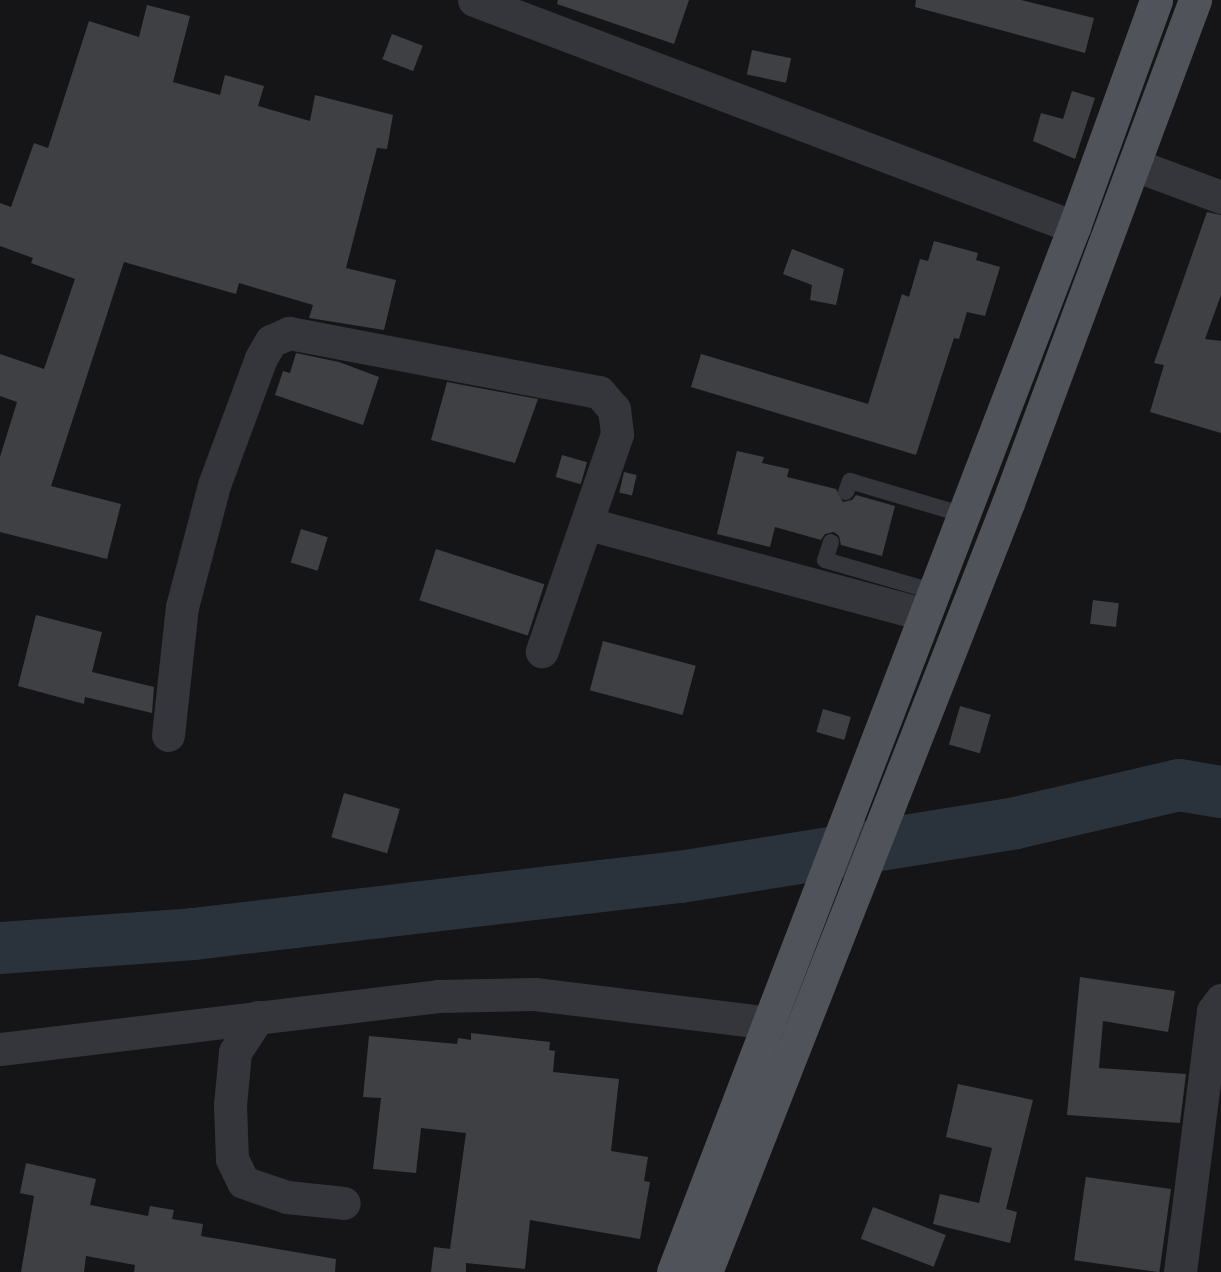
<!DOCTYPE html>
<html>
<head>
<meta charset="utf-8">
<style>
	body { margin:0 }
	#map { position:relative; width:1221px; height:1272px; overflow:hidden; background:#151517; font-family:"Noto Sans",sans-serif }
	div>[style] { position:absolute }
	.river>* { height:52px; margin:-26px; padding:0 26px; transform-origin:26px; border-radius:26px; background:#2a333c }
	.building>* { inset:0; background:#3f4044; transform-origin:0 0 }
	.service>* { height:16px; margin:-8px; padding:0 8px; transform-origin:8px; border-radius:8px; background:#35363c }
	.minor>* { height:33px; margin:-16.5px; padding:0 16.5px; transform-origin:16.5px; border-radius:16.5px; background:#35363c }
	.primary>* { height:33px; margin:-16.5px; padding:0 16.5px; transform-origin:16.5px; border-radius:16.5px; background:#51535b }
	span { translate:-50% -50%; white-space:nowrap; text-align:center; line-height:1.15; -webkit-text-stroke:6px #101012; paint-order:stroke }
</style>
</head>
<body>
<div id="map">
	<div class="river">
		<i style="left:0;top:948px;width:194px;rotate:-4.1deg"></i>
		<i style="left:193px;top:934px;width:490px;rotate:-6.7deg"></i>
		<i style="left:680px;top:877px;width:340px;rotate:-9.1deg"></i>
		<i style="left:1016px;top:823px;width:167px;rotate:-13.1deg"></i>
		<i style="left:1179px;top:785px;width:43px;rotate:9.5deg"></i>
	</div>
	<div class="building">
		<i style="clip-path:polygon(558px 0,689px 0,674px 44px,557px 4px)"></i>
		<i style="clip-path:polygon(916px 0,1021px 0,1094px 18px,1085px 53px,915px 7px)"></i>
		<i style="clip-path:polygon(147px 5px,190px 16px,173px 82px,220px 95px,225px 75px,264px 86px,258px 106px,310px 121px,315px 95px,393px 115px,387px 149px,377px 148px,346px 268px,396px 280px,384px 330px,309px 318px,313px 305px,239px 283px,236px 294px,124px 262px,51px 486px,121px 504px,107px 559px,0 532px,0 457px,17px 402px,0 396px,0 354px,44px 369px,75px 279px,31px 263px,33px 258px,0 246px,0 203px,11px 207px,34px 143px,48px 148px,89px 21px,139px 37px)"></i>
		<i style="left:392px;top:34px;width:33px;height:27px;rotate:21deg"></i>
		<i style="left:752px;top:50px;width:40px;height:25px;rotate:12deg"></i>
		<i style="clip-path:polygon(1072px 91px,1095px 98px,1075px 159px,1033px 141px,1041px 113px,1063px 119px)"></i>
		<i style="clip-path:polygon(1207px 212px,1221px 215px,1221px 295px,1205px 339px,1221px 341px,1221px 433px,1150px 412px,1164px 365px,1154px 363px)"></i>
		<i style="clip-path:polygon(934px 241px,978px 253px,976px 260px,1000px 267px,985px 316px,967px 312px,959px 339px,954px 338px,916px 455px,691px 387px,701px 354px,868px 404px,902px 294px,909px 297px,920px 259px,928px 261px)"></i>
		<i style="clip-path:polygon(792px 249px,844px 269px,836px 305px,810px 300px,812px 285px,783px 274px)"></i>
		<i style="clip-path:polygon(296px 353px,339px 362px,379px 377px,363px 425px,275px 395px,283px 371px,290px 373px)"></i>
		<i style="clip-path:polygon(447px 382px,538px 399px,515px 463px,431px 440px)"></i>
		<i style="clip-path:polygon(737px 451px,764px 457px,762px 463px,789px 469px,787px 477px,836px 489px,843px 502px,852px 500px,856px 495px,895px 506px,882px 556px,841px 545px,839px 536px,834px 532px,825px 534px,821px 540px,775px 527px,770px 547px,717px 534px)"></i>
		<i style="left:562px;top:455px;width:26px;height:23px;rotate:16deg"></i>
		<i style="left:624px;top:472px;width:13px;height:21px;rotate:13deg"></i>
		<i style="left:301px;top:529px;width:28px;height:35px;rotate:17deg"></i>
		<i style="left:436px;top:549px;width:114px;height:54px;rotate:18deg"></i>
		<i style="left:1093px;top:600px;width:26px;height:24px;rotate:7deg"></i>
		<i style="clip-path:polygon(36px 615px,102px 632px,92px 672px,154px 687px,152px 713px,85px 697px,84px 704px,18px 686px)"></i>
		<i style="left:603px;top:641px;width:96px;height:51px;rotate:15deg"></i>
		<i style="left:960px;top:706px;width:32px;height:40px;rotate:16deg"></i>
		<i style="left:823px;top:709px;width:29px;height:24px;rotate:16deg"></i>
		<i style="left:344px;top:793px;width:58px;height:46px;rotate:16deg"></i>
		<i style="clip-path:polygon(1080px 977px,1175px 991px,1168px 1032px,1103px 1021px,1099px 1068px,1186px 1074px,1180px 1123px,1067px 1115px)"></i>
		<i style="clip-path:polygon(471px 1033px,550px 1042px,549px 1050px,555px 1051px,553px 1072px,619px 1079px,611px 1151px,648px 1157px,644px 1181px,650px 1182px,640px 1239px,530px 1220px,525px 1269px,466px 1263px,466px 1272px,431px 1272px,434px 1247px,450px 1249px,466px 1133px,421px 1128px,416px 1173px,373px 1169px,381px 1098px,363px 1097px,369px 1036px,457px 1044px,458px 1038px,471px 1040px)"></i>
		<i style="clip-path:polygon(958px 1084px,1033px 1100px,1006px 1209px,1017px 1212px,1010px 1243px,933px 1224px,940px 1194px,979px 1203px,992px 1148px,946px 1137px)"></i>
		<i style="clip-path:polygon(26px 1163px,96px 1179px,90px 1205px,148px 1216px,150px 1206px,174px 1210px,172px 1219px,203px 1224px,201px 1236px,336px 1259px,335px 1272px,134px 1272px,135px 1265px,86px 1256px,84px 1272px,21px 1272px,34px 1196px,20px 1193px)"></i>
		<i style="left:1171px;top:1189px;width:84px;height:86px;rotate:98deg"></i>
		<i style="left:873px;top:1207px;width:78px;height:34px;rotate:21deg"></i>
	</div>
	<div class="service">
		<i style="left:846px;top:492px;width:12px;rotate:-70deg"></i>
		<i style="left:850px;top:481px;width:116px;rotate:16.6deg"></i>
		<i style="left:831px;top:542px;width:19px;rotate:108deg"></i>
		<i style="left:825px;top:560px;width:111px;rotate:16.2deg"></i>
	</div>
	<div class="minor">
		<i style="left:474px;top:0;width:642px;rotate:20.72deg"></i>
		<i style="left:1135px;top:165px;width:92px;rotate:20.4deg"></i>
		<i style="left:589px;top:524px;width:346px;rotate:15.1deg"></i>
		<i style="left:168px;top:735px;width:129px;rotate:-83.8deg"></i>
		<i style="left:182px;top:607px;width:126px;rotate:-75.3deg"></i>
		<i style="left:214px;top:485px;width:135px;rotate:-69.7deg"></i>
		<i style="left:261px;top:358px;width:20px;rotate:-60deg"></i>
		<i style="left:271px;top:341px;width:20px;rotate:-24deg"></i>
		<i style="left:289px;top:333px;width:316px;rotate:10.8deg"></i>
		<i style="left:599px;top:392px;width:23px;rotate:49deg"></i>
		<i style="left:614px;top:409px;width:25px;rotate:83deg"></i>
		<i style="left:617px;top:434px;width:230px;rotate:109.1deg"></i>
		<i style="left:258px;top:1017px;width:42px;rotate:123.3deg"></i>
		<i style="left:235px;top:1052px;width:53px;rotate:95.4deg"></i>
		<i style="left:230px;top:1105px;width:54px;rotate:87.9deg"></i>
		<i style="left:232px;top:1159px;width:25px;rotate:64deg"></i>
		<i style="left:243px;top:1182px;width:46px;rotate:18.8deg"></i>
		<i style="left:287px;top:1197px;width:57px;rotate:6deg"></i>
		<i style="left:0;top:1049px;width:441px;rotate:-6.9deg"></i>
		<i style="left:438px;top:996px;width:97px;rotate:-1.2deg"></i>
		<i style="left:535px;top:994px;width:237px;rotate:7deg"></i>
		<i style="left:1180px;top:1272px;width:263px;rotate:-82.8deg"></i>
		<i style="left:1213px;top:1011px;width:14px;rotate:-54deg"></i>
	</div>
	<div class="primary">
		<i style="left:673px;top:1272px;width:1119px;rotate:-69.01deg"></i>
		<i style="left:1074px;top:227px;width:241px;rotate:-70.1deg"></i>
		<i style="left:706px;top:1272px;width:826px;rotate:-68.56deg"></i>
		<i style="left:1008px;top:503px;width:537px;rotate:-69.61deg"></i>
	</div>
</div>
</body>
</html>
